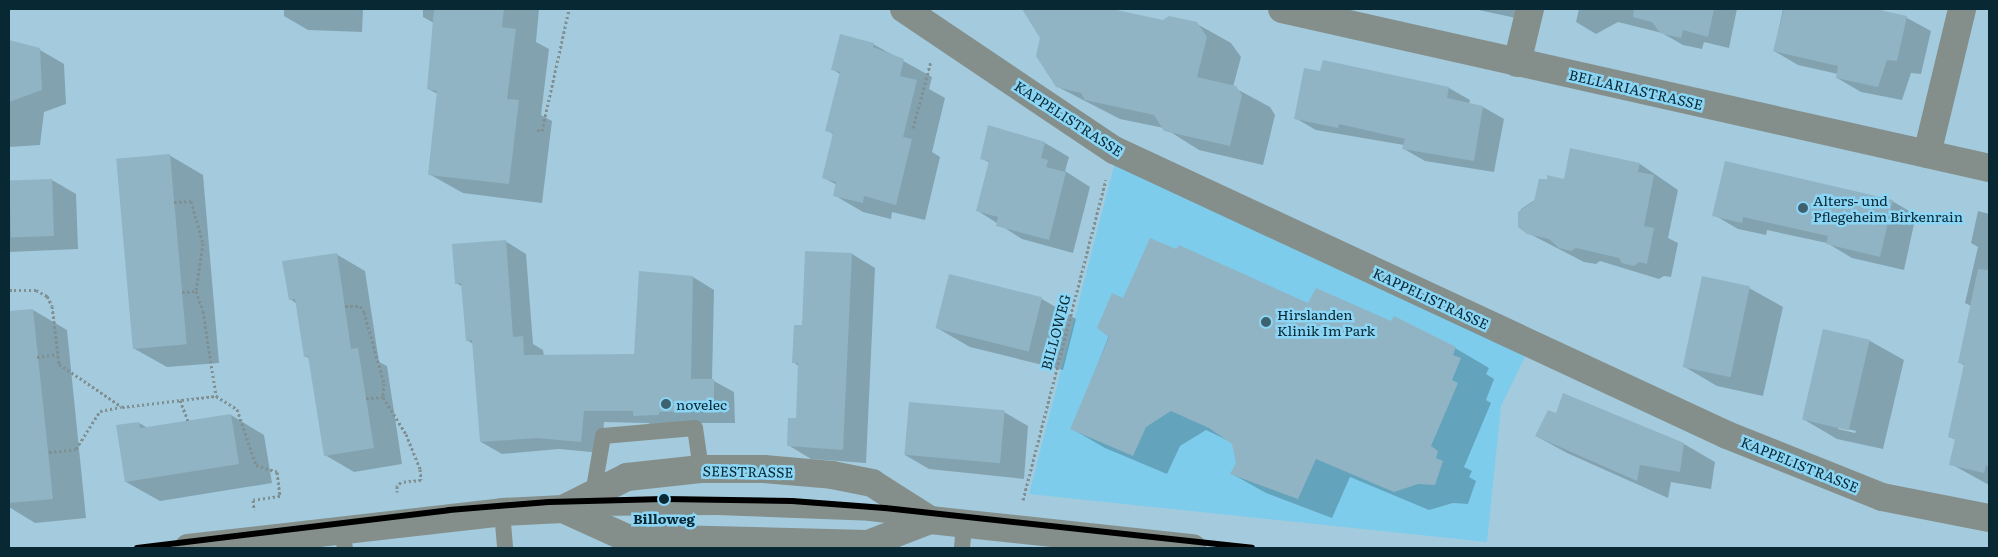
<!DOCTYPE html>
<html>
<head>
<meta charset="utf-8">
<style>
	body { margin:0 }
	#map { position:relative; width:1998px; height:557px; overflow:hidden; background:#a3cbdd; font-family:Literata,serif }
	div>[style] { position:absolute }
	.built>* { inset:0; background:#7eccec }
	.shadow>* { inset:0; background:#0003 }
	.building>* { inset:0; background:#90b4c4; transform-origin:0 0 }
	.path>* { height:3px; margin-top:-1.5px; transform-origin:0; background:repeating-linear-gradient(90deg,#809092 0 2.5px,transparent 0 5px) }
	.service>* { height:16px; margin:-8px; padding:0 8px; transform-origin:8px; border-radius:8px; background:#848f8b }
	.minor>* { height:28px; margin:-14px; padding:0 14px; transform-origin:14px; border-radius:14px; background:#848f8b }
	.tertiary>* { height:28px; margin:-14px; padding:0 14px; transform-origin:14px; border-radius:14px; background:#848f8b }
	.tram-1>* { height:6px; margin:-3px; padding:0 3px; transform-origin:3px; border-radius:3px; background:#000 }
	.dots>* { width:14px; height:14px; translate:-50% -50%; box-sizing:border-box; border:2px solid #8bd5f5; border-radius:50% }
	span { translate:-50% -50%; white-space:nowrap; text-align:center; line-height:1.15; -webkit-text-stroke:5px #8bd5f5; paint-order:stroke }
	.street-label { font-size:14px; color:#082834 }
	.poi-label { font-size:14px; color:#082834 }
	.left { translate:0 -50%; text-align:left }
	.stop-label { font-size:14px; color:#082834; font-weight:700 }
	.frame { position:absolute; inset:0; border:10px solid #082834; pointer-events:none }
</style>
</head>
<body>
<div id="map">
	<div class="built">
		<i style="clip-path:polygon(1115px 162px,1527px 353px,1501px 406px,1487px 542px,1029px 494px)"></i>
	</div>
	<div class="shadow">
		<i style="clip-path:polygon(284px 9px,363px 9px,362px 32px,308px 30px,284px 16px)"></i>
		<i style="clip-path:polygon(423px 9px,539px 9px,536px 42px,549px 49px,541px 115px,552px 121px,542px 203px,463px 193px,429px 174px,438px 94px,428px 89px,434px 23px,423px 17px)"></i>
		<i style="clip-path:polygon(1032px 9px,1106px 9px,1163px 21px,1197px 24px,1231px 43px,1241px 57px,1233px 87px,1270px 107px,1275px 115px,1263px 165px,1199px 150px,1164px 128px,1120px 119px,1056px 86px,1041px 38px,1030px 19px)"></i>
		<i style="clip-path:polygon(1474px 9px,1518px 9px,1516px 18px)"></i>
		<i style="clip-path:polygon(1579px 9px,1737px 9px,1729px 48px,1704px 42px,1702px 49px,1683px 45px,1662px 33px,1618px 22px,1596px 34px,1576px 22px)"></i>
		<i style="clip-path:polygon(1783px 9px,1876px 9px,1907px 18px,1931px 31px,1921px 74px,1911px 73px,1902px 100px,1861px 92px,1837px 78px,1838px 74px,1798px 65px,1774px 51px)"></i>
		<i style="clip-path:polygon(9px 41px,40px 50px,64px 64px,66px 104px,44px 112px,40px 145px,9px 147px)"></i>
		<i style="clip-path:polygon(873px 44px,932px 77px,929px 89px,945px 98px,932px 152px,940px 157px,925px 220px,892px 212px,891px 219px,863px 212px,834px 195px,837px 185px,824px 178px,834px 135px,827px 130px,840px 74px,832px 69px)"></i>
		<i style="clip-path:polygon(1449px 88px,1470px 100px,1469px 104px,1483px 107px,1504px 119px,1494px 172px,1425px 161px,1404px 149px,1404px 145px,1316px 130px,1295px 118px)"></i>
		<i style="clip-path:polygon(989px 127px,1045px 143px,1069px 157px,1065px 171px,1090px 187px,1073px 253px,1022px 239px,978px 211px,990px 163px,981px 158px)"></i>
		<i style="clip-path:polygon(169px 155px,203px 175px,219px 363px,167px 367px,133px 348px)"></i>
		<i style="clip-path:polygon(1640px 164px,1678px 190px,1668px 238px,1678px 243px,1671px 277px,1664px 276px,1659px 279px,1600px 261px,1596px 264px,1584px 262px,1526px 232px,1518px 222px,1521px 209px,1565px 180px)"></i>
		<i style="clip-path:polygon(52px 180px,76px 194px,78px 249px,9px 252px,9px 182px)"></i>
		<i style="clip-path:polygon(1892px 201px,1916px 215px,1904px 270px,1852px 258px,1827px 243px,1767px 230px,1766px 235px,1738px 229px,1714px 215px)"></i>
		<i style="clip-path:polygon(1978px 211px,1989px 214px,1989px 485px,1951px 464px,1956px 440px,1950px 437px,1965px 366px,1959px 362px,1971px 306px,1965px 303px,1978px 247px,1971px 243px)"></i>
		<i style="clip-path:polygon(505px 241px,526px 254px,533px 344px,543px 350px,544px 356px,636px 355px,640px 273px,693px 277px,714px 290px,712px 380px,734px 392px,735px 423px,680px 423px,656px 427px,648px 423px,604px 422px,602px 453px,559px 449px,502px 454px,481px 442px,473px 344px,467px 340px,463px 287px,456px 283px)"></i>
		<i style="clip-path:polygon(806px 252px,852px 254px,875px 268px,866px 463px,811px 459px,788px 445px,797px 420px,799px 366px,793px 362px,803px 326px)"></i>
		<i style="clip-path:polygon(336px 254px,365px 271px,379px 362px,387px 366px,402px 464px,354px 472px,325px 455px,310px 359px,305px 356px,297px 304px,290px 299px)"></i>
		<i style="clip-path:polygon(950px 276px,1042px 299px,1076px 319px,1063px 370px,970px 347px,937px 328px)"></i>
		<i style="clip-path:polygon(1749px 288px,1783px 307px,1763px 396px,1717px 386px,1683px 366px)"></i>
		<i style="clip-path:polygon(1123px 300px,1309px 305px,1392px 322px,1455px 348px,1489px 368px,1486px 374px,1494px 379px,1486px 400px,1491px 403px,1464px 467px,1472px 471px,1469px 477px,1476px 481px,1468px 504px,1453px 503px,1429px 510px,1350px 477px,1332px 518px,1266px 493px,1232px 474px,1237px 463px,1233px 443px,1206px 430px,1180px 446px,1167px 474px,1105px 448px,1072px 429px)"></i>
		<i style="clip-path:polygon(33px 310px,67px 330px,86px 518px,35px 523px,9px 507px,9px 312px)"></i>
		<i style="clip-path:polygon(evenodd,1824px 331px,1870px 341px,1904px 360px,1883px 449px,1837px 439px,1803px 419px,1824px 331px,1838px 427px,1856px 431px,1855px 433px,1838px 429px,1838px 427px)"></i>
		<i style="clip-path:polygon(1564px 395px,1684px 444px,1715px 462px,1711px 489px,1671px 482px,1668px 498px,1567px 453px,1536px 436px,1557px 415px)"></i>
		<i style="clip-path:polygon(1004px 412px,1028px 426px,1024px 479px,929px 469px,905px 455px)"></i>
		<i style="clip-path:polygon(231px 415px,264px 435px,272px 483px,160px 501px,126px 482px,139px 423px,148px 428px)"></i>
	</div>
	<div class="building">
		<i style="clip-path:polygon(434px 9px,504px 9px,502px 27px,516px 29px,507px 99px,519px 100px,509px 184px,428px 175px,437px 91px,427px 89px)"></i>
		<i style="clip-path:polygon(1022px 9px,1112px 9px,1163px 20px,1169px 16px,1197px 22px,1207px 37px,1197px 77px,1236px 86px,1242px 95px,1230px 146px,1164px 131px,1154px 115px,1085px 100px,1081px 93px,1056px 87px,1036px 56px,1040px 38px)"></i>
		<i style="clip-path:polygon(1634px 9px,1714px 9px,1708px 37px,1683px 30px,1681px 38px,1660px 33px,1652px 22px,1633px 17px)"></i>
		<i style="clip-path:polygon(1784px 9px,1875px 9px,1907px 16px,1897px 61px,1887px 60px,1878px 87px,1836px 78px,1838px 66px,1773px 51px)"></i>
		<i style="clip-path:polygon(840px 34px,874px 43px,873px 47px,904px 59px,900px 76px,917px 80px,903px 137px,912px 139px,896px 205px,864px 196px,863px 203px,833px 196px,836px 182px,822px 178px,833px 133px,825px 131px,840px 72px,831px 70px)"></i>
		<i style="clip-path:polygon(9px 40px,40px 48px,42px 90px,9px 102px)"></i>
		<i style="clip-path:polygon(1323px 60px,1449px 87px,1447px 98px,1483px 106px,1474px 161px,1402px 149px,1405px 139px,1339px 124px,1338px 128px,1294px 119px,1304px 68px,1320px 71px)"></i>
		<i style="clip-path:polygon(988px 125px,1045px 142px,1041px 158px,1048px 160px,1046px 167px,1066px 172px,1049px 240px,996px 226px,998px 217px,976px 211px,989px 161px,980px 159px)"></i>
		<i style="clip-path:polygon(1570px 148px,1640px 163px,1638px 172px,1654px 175px,1644px 226px,1654px 228px,1647px 264px,1639px 262px,1634px 266px,1622px 263px,1619px 258px,1576px 248px,1571px 251px,1559px 248px,1549px 239px,1527px 234px,1518px 227px,1518px 212px,1534px 201px,1539px 179px,1547px 179px,1547px 175px,1564px 179px)"></i>
		<i style="left:170px;top:154px;width:191px;height:54px;rotate:85deg"></i>
		<i style="clip-path:polygon(1725px 161px,1893px 200px,1880px 257px,1826px 244px,1828px 236px,1743px 217px,1742px 223px,1712px 216px)"></i>
		<i style="left:52px;top:179px;width:57px;height:43px;rotate:88deg"></i>
		<i style="clip-path:polygon(1150px 238px,1176px 249px,1179px 245px,1308px 303px,1316px 288px,1391px 321px,1394px 316px,1456px 347px,1453px 355px,1461px 358px,1452px 380px,1458px 383px,1431px 446px,1438px 451px,1436px 458px,1443px 461px,1435px 485px,1418px 484px,1394px 492px,1316px 459px,1298px 499px,1230px 474px,1236px 463px,1232px 444px,1209px 428px,1171px 411px,1146px 427px,1133px 456px,1070px 429px,1109px 337px,1097px 328px,1112px 293px,1123px 298px)"></i>
		<i style="clip-path:polygon(506px 240px,513px 337px,523px 336px,524px 355px,634px 354px,639px 271px,693px 276px,691px 379px,714px 379px,714px 411px,659px 412px,659px 415px,633px 416px,633px 411px,584px 411px,581px 442px,537px 438px,480px 442px,472px 340px,466px 341px,461px 283px,455px 284px,452px 244px)"></i>
		<i style="clip-path:polygon(805px 251px,852px 253px,843px 450px,787px 446px,788px 418px,796px 418px,798px 363px,792px 363px,794px 325px,802px 325px)"></i>
		<i style="clip-path:polygon(337px 253px,351px 349px,358px 348px,374px 448px,324px 456px,308px 356px,304px 357px,295px 299px,289px 300px,282px 261px)"></i>
		<i style="clip-path:polygon(1978px 269px,1989px 270px,1989px 466px,1986px 466px,1984px 473px,1949px 465px,1955px 439px,1948px 437px,1964px 364px,1958px 363px)"></i>
		<i style="left:949px;top:274px;width:96px;height:56px;rotate:14deg"></i>
		<i style="left:1702px;top:276px;width:49px;height:93px;rotate:12deg"></i>
		<i style="clip-path:polygon(33px 309px,53px 499px,9px 503px,9px 311px)"></i>
		<i style="left:1823px;top:329px;width:48px;height:93px;rotate:13deg"></i>
		<i style="clip-path:polygon(1563px 393px,1684px 443px,1680px 472px,1640px 465px,1637px 481px,1535px 436px,1548px 410px,1556px 413px)"></i>
		<i style="left:909px;top:402px;width:96px;height:53px;rotate:5deg"></i>
		<i style="clip-path:polygon(231px 414px,239px 464px,125px 482px,116px 425px,139px 422px,140px 428px)"></i>
	</div>
	<div class="path">
		<i style="left:913px;top:128px;width:69px;rotate:-75deg"></i>
		<i style="left:537px;top:130px;width:5px;rotate:11deg"></i>
		<i style="left:542px;top:131px;width:125px;rotate:-77.5deg"></i>
		<i style="left:174px;top:202px;width:17px;rotate:-3deg"></i>
		<i style="left:191px;top:201px;width:44px;rotate:74.1deg"></i>
		<i style="left:203px;top:243px;width:49px;rotate:98.3deg"></i>
		<i style="left:196px;top:291px;width:21px;rotate:71deg"></i>
		<i style="left:203px;top:311px;width:86px;rotate:81.3deg"></i>
		<i style="left:216px;top:396px;width:25px;rotate:32deg"></i>
		<i style="left:237px;top:409px;width:59px;rotate:71.3deg"></i>
		<i style="left:256px;top:465px;width:22px;rotate:18deg"></i>
		<i style="left:277px;top:472px;width:24px;rotate:83deg"></i>
		<i style="left:280px;top:496px;width:27px;rotate:172deg"></i>
		<i style="left:253px;top:500px;width:10px;rotate:84deg"></i>
		<i style="left:9px;top:290px;width:27px"></i>
		<i style="left:36px;top:290px;width:13px;rotate:29deg"></i>
		<i style="left:47px;top:296px;width:11px;rotate:63deg"></i>
		<i style="left:52px;top:306px;width:58px;rotate:83.1deg"></i>
		<i style="left:59px;top:364px;width:76px;rotate:34.3deg"></i>
		<i style="left:122px;top:407px;width:95px;rotate:-6.7deg"></i>
		<i style="left:182px;top:292px;width:14px;rotate:-4deg"></i>
		<i style="left:345px;top:306px;width:15px"></i>
		<i style="left:360px;top:306px;width:7px;rotate:56deg"></i>
		<i style="left:364px;top:312px;width:74px;rotate:74.3deg"></i>
		<i style="left:384px;top:383px;width:14px;rotate:94deg"></i>
		<i style="left:383px;top:397px;width:44px;rotate:58.1deg"></i>
		<i style="left:406px;top:434px;width:38px;rotate:68deg"></i>
		<i style="left:420px;top:469px;width:11px;rotate:85deg"></i>
		<i style="left:421px;top:480px;width:20px;rotate:174deg"></i>
		<i style="left:401px;top:482px;width:6px;rotate:135deg"></i>
		<i style="left:397px;top:486px;width:6px;rotate:90deg"></i>
		<i style="left:37px;top:357px;width:21px;rotate:-8deg"></i>
		<i style="left:366px;top:398px;width:17px;rotate:-3deg"></i>
		<i style="left:180px;top:400px;width:22px;rotate:69deg"></i>
		<i style="left:49px;top:452px;width:27px;rotate:-6deg"></i>
		<i style="left:76px;top:449px;width:45px;rotate:-57.7deg"></i>
		<i style="left:100px;top:411px;width:21px;rotate:-11deg"></i>
		<i style="left:1023px;top:500px;width:331px;rotate:-75.5deg"></i>
	</div>
	<div class="service">
		<i style="left:593px;top:494px;width:59px;rotate:-80.2deg"></i>
		<i style="left:603px;top:436px;width:92px;rotate:-5deg"></i>
		<i style="left:695px;top:428px;width:41px;rotate:81.7deg"></i>
		<i style="left:575px;top:508px;width:142px;rotate:-0.4deg"></i>
		<i style="left:717px;top:507px;width:153px;rotate:2.2deg"></i>
		<i style="left:870px;top:513px;width:50px;rotate:6.8deg"></i>
		<i style="left:502px;top:512px;width:36px;rotate:85deg"></i>
		<i style="left:342px;top:530px;width:18px;rotate:81deg"></i>
		<i style="left:962px;top:548px;width:25px;rotate:-85deg"></i>
	</div>
	<div class="minor">
		<i style="left:904px;top:9px;width:253px;rotate:33.9deg"></i>
		<i style="left:1114px;top:150px;width:676px;rotate:24.93deg"></i>
		<i style="left:1727px;top:435px;width:167px;rotate:21.8deg"></i>
		<i style="left:1882px;top:497px;width:109px;rotate:11.1deg"></i>
		<i style="left:1282px;top:9px;width:725px;rotate:12.67deg"></i>
		<i style="left:1517px;top:63px;width:56px;rotate:-76.5deg"></i>
		<i style="left:1927px;top:154px;width:149px;rotate:-76.4deg"></i>
	</div>
	<div class="tertiary">
		<i style="left:563px;top:509px;width:70px;rotate:24.4deg"></i>
		<i style="left:627px;top:538px;width:241px;rotate:1.4deg"></i>
		<i style="left:868px;top:544px;width:66px;rotate:-21.2deg"></i>
		<i style="left:188px;top:548px;width:316px;rotate:-6.5deg"></i>
		<i style="left:502px;top:512px;width:61px;rotate:-2.8deg"></i>
		<i style="left:563px;top:509px;width:72px;rotate:-26.6deg"></i>
		<i style="left:627px;top:477px;width:74px;rotate:-6.2deg"></i>
		<i style="left:701px;top:469px;width:63px"></i>
		<i style="left:764px;top:469px;width:68px;rotate:5deg"></i>
		<i style="left:832px;top:475px;width:41px;rotate:11.3deg"></i>
		<i style="left:872px;top:483px;width:69px;rotate:32.5deg"></i>
		<i style="left:930px;top:520px;width:264px;rotate:6.1deg"></i>
	</div>
	<div class="tram-1">
		<i style="left:137px;top:548px;width:314px;rotate:-6.9deg"></i>
		<i style="left:449px;top:510px;width:100px;rotate:-4.6deg"></i>
		<i style="left:549px;top:502px;width:115px;rotate:-1.5deg"></i>
		<i style="left:664px;top:499px;width:128px;rotate:0.9deg"></i>
		<i style="left:792px;top:501px;width:93px;rotate:4.3deg"></i>
		<i style="left:885px;top:508px;width:369px;rotate:6.2deg"></i>
	</div>
	<div class="dots">
		<i style="left:1803px;top:208px;background:#3e616f"></i>
		<i style="left:1266px;top:322px;background:#3e616f"></i>
		<i style="left:666px;top:404px;background:#3e616f"></i>
		<i style="left:664px;top:499px;background:#082834"></i>
	</div>
	<div class="street-label">
		<span style="left:1636px;top:89px;rotate:13deg">BELLARIASTRASSE</span>
		<span style="left:1069px;top:118px;rotate:33deg">KAPPELISTRASSE</span>
		<span style="left:1431px;top:298px;rotate:25deg">KAPPELISTRASSE</span>
		<span style="left:1055px;top:332px;rotate:-75deg">BILLOWEG</span>
		<span style="left:1800px;top:464px;rotate:22deg">KAPPELISTRASSE</span>
		<span style="left:748px;top:471px;rotate:1deg">SEESTRASSE</span>
	</div>
	<div class="poi-label">
		<span class="left" style="left:1813px;top:208px">Alters- und<br>Pflegeheim Birkenrain</span>
		<span class="left" style="left:1277px;top:322px">Hirslanden<br>Klinik Im Park</span>
		<span class="left" style="left:676px;top:404px">novelec</span>
	</div>
	<div class="stop-label">
		<span style="left:664px;top:518px">Billoweg</span>
	</div>
	<div class="frame"></div>
</div>
</body>
</html>
